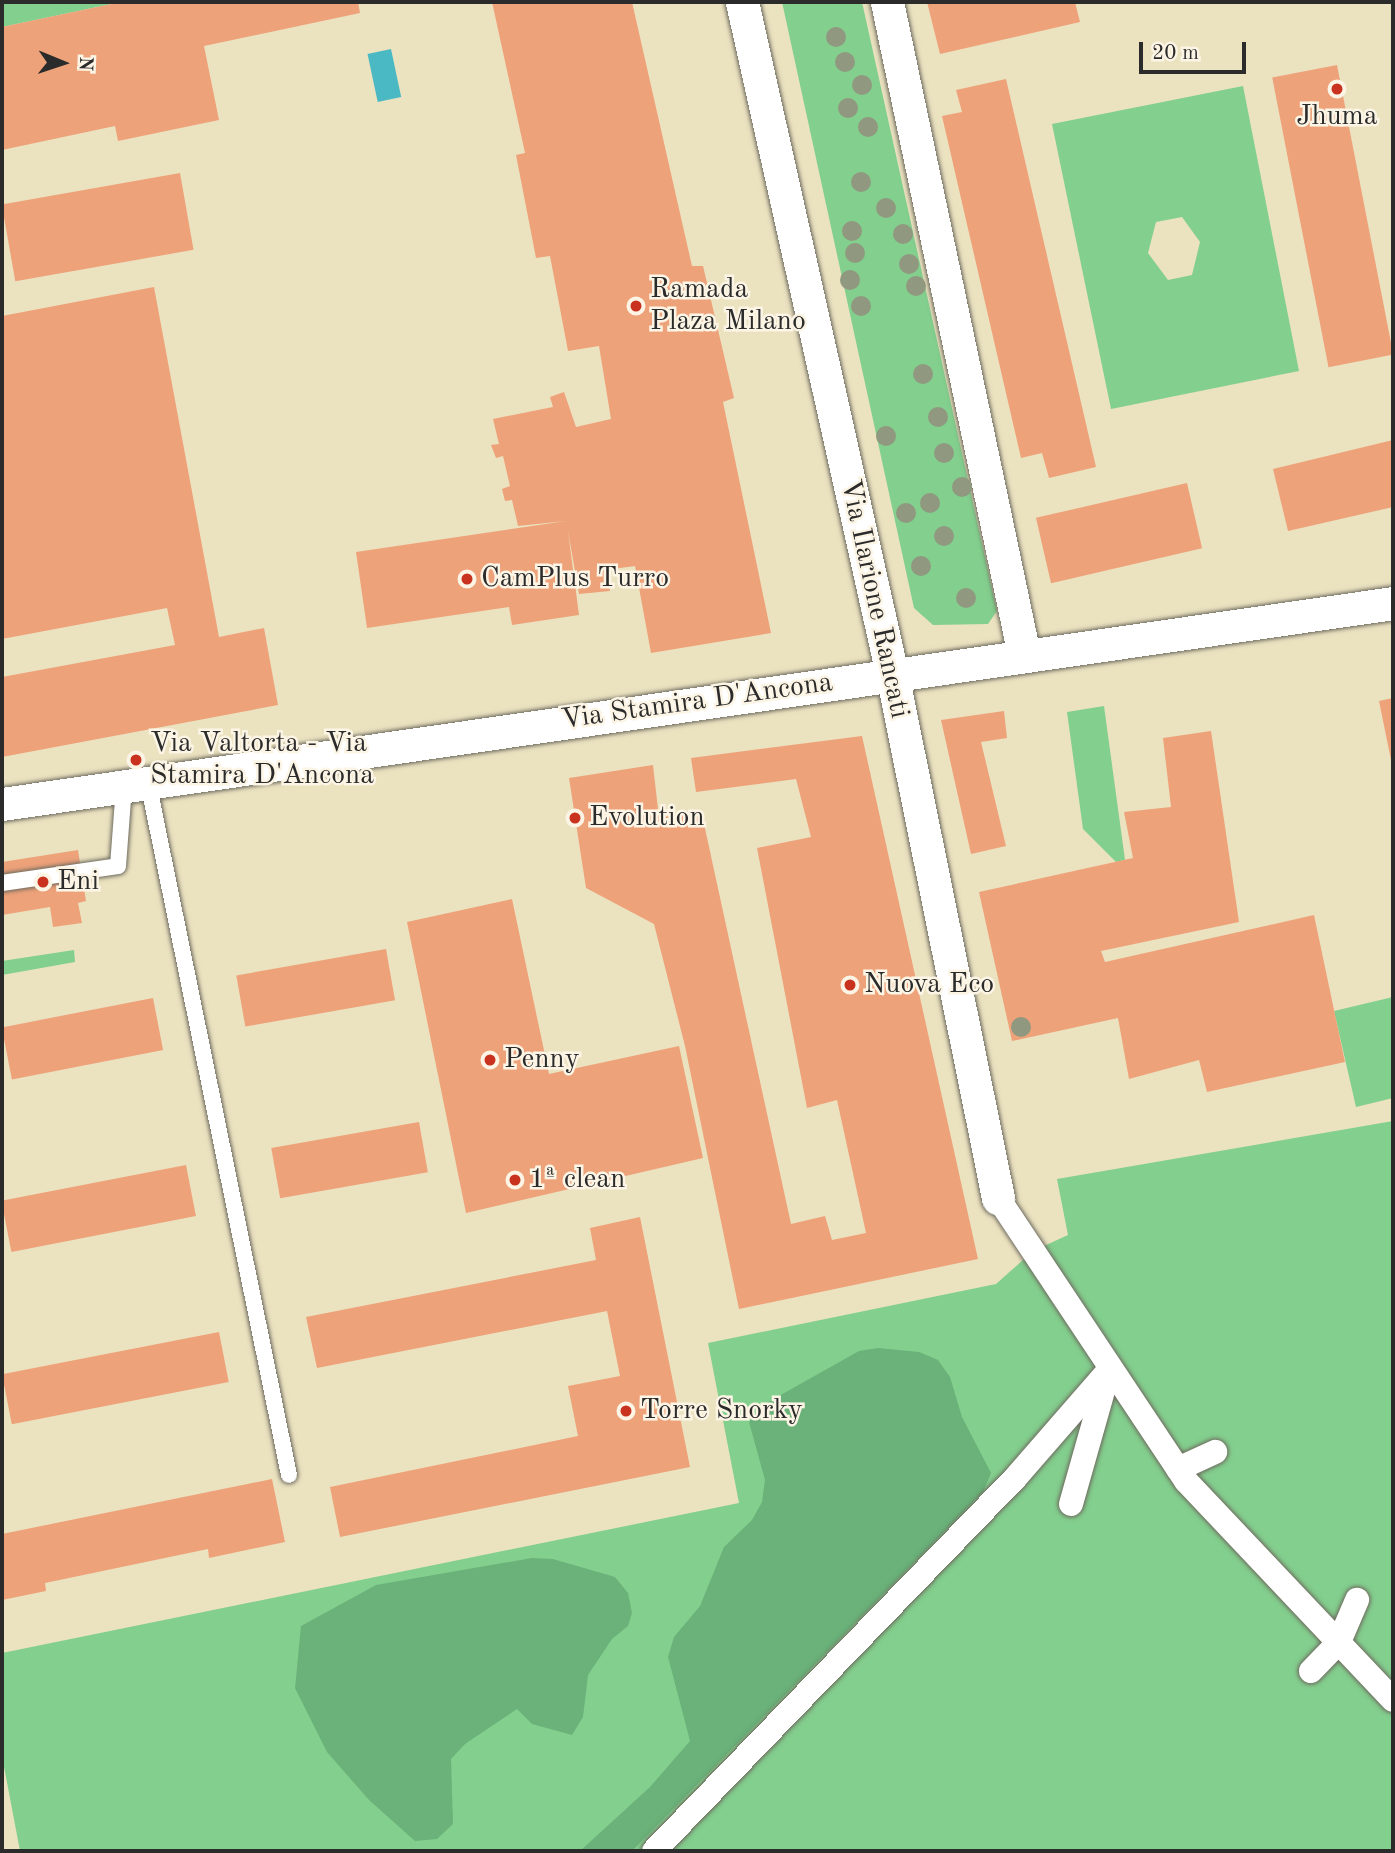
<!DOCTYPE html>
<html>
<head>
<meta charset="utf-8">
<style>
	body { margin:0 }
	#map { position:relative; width:1395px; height:1853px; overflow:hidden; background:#ebe2c0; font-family:"Old Standard TT",serif }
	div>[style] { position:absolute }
	.green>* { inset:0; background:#83cf8e }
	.forest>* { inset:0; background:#6ab279 }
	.water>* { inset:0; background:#4bb9c3; transform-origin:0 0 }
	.building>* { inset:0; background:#eea27a; transform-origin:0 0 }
	.roads { filter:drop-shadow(0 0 2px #6e6b5f) drop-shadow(0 0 2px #6e6b5f) }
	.service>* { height:16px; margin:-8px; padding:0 8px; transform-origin:8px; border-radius:8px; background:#fff }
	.pedestrian>* { height:24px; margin:-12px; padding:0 12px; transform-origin:12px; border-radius:12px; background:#fff }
	.minor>* { height:33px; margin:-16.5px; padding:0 16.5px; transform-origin:16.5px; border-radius:16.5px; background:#fff }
	.trees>* { width:20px; height:20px; margin:-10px; border-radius:50%; background:#90987f }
	.dots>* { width:19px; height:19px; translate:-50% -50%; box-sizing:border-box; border:4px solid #fcf5e5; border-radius:50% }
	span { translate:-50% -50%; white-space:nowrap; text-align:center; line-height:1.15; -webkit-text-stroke:5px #fcf5e5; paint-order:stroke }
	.poi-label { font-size:28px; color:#2b2b2b }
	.left { translate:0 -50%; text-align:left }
	.street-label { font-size:28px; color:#2b2b2b }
	.frame { position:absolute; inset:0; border:4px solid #2b2b2b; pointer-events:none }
	.north { position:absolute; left:28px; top:28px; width:70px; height:70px; -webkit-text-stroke:5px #fcf5e5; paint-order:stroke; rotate:92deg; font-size:19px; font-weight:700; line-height:28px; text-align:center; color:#2b2b2b }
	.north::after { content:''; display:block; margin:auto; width:24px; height:32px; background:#2b2b2b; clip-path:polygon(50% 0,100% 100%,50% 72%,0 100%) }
	.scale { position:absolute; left:1139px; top:42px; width:107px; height:32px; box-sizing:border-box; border:4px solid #2b2b2b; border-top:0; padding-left:9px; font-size:21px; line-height:24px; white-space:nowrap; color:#2b2b2b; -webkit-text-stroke:5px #fcf5e5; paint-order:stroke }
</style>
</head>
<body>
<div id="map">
	<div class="green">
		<i style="clip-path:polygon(2px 2px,121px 2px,2px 27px)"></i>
		<i style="clip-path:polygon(782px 2px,862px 2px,997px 611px,988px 624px,933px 625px,914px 608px)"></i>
		<i style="clip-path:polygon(evenodd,1243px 86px,1299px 371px,1111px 409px,1052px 124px,1243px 86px,1182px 217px,1200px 242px,1192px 275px,1168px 280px,1148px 253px,1156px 222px,1182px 217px)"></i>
		<i style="clip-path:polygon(1104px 706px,1125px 860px,1116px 862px,1083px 829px,1067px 712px)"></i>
		<i style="clip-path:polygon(74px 950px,75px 962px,2px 975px,2px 961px)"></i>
		<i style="clip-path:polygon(1393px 997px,1393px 1098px,1356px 1107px,1334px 1011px)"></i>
		<i style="clip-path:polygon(1393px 1121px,1393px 1851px,20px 1851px,2px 1756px,2px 1653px,739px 1503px,708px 1343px,996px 1284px,1033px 1251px,1068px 1235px,1057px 1179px)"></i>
	</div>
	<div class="forest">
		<i style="clip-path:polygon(878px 1348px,919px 1352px,938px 1360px,950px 1377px,962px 1417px,991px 1473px,983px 1492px,632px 1851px,580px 1851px,650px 1787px,690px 1741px,668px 1657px,674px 1637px,700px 1606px,724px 1547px,752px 1520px,762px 1502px,765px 1480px,749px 1422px,761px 1406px,859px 1351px)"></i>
		<i style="clip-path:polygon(532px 1558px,553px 1559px,615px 1577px,628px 1593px,632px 1613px,628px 1626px,612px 1639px,588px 1675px,583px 1717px,572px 1735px,532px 1724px,517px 1709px,465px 1744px,451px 1759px,453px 1824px,437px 1839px,415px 1841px,369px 1800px,327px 1752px,295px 1688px,301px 1626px,376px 1585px)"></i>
	</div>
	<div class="water">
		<i style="left:391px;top:49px;width:49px;height:24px;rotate:78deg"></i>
	</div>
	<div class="building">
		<i style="clip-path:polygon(121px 2px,358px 2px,360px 13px,204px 46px,219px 120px,118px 141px,115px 126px,2px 150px,2px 27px)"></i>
		<i style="clip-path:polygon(492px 2px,632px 2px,692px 266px,703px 266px,734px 398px,723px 402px,771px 633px,651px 653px,635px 566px,605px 570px,610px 591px,579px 594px,568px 531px,579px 615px,512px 625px,509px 607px,367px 628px,356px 552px,566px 521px,518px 526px,512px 500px,505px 501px,502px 489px,510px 486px,503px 456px,496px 458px,491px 445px,499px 444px,493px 419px,553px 407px,550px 397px,564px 392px,576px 427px,611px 419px,599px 346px,568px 351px,550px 256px,536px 258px,516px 155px,525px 153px)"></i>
		<i style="clip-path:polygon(927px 2px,1075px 2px,1080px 22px,940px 54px)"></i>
		<i style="left:1337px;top:65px;width:295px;height:66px;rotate:79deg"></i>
		<i style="clip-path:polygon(1006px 79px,1096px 467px,1049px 478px,1042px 453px,1021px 458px,942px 116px,962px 112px,956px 90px)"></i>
		<i style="left:180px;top:173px;width:78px;height:181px;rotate:80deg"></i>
		<i style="clip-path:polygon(154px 287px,219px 637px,264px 628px,278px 705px,2px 757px,2px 677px,175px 645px,167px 608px,2px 639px,2px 316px)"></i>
		<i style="clip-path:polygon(1393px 440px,1393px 507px,1288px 531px,1273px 469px)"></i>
		<i style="left:1187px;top:483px;width:67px;height:155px;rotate:77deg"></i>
		<i style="clip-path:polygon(1393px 698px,1393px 765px,1392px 765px,1379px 701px)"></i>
		<i style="clip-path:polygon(1004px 711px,1007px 738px,981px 742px,1006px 846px,971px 854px,941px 720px)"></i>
		<i style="clip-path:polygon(1211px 731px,1239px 922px,1101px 951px,1105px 962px,1314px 915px,1345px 1062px,1207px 1092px,1199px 1060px,1129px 1079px,1118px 1018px,1012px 1041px,979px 892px,1133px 858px,1124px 812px,1171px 807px,1163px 738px)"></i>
		<i style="clip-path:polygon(862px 736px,978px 1259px,739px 1309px,685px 1046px,654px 924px,586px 888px,569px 778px,653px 765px,659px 818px,701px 810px,791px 1224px,825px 1216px,832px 1240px,866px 1233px,837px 1100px,807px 1108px,757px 848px,811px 837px,796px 779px,696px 792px,691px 758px)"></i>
		<i style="clip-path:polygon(78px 850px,86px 901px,78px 903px,82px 923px,53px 927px,50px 907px,2px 915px,2px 862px)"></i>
		<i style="clip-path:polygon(512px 899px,549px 1074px,679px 1046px,703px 1158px,466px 1213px,407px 922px)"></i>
		<i style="left:386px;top:949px;width:52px;height:152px;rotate:80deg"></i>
		<i style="left:153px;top:998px;width:53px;height:154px;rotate:79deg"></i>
		<i style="left:419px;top:1122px;width:51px;height:150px;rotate:80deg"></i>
		<i style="left:186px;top:1165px;width:52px;height:188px;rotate:79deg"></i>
		<i style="clip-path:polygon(640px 1217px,690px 1467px,340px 1537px,330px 1487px,578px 1436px,568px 1386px,620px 1376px,607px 1311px,317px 1368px,306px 1317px,596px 1260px,590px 1228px)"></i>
		<i style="left:219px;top:1332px;width:51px;height:221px;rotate:79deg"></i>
		<i style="clip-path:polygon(272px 1479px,285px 1542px,209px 1558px,208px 1549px,45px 1583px,46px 1591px,2px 1600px,2px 1534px)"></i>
	</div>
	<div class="roads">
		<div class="service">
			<i style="left:148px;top:782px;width:707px;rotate:78.5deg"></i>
			<i style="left:2px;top:883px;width:117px;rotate:-8.3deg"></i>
			<i style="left:118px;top:866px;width:80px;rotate:-85.7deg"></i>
		</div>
		<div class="pedestrian">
			<i style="left:998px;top:1198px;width:340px;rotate:56.4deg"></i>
			<i style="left:1186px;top:1481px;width:301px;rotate:46.6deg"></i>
			<i style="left:1178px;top:1469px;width:41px;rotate:-24.7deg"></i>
			<i style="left:1071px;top:1504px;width:132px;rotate:-74.2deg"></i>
			<i style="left:1311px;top:1671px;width:40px;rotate:-46deg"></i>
			<i style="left:1339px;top:1642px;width:46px;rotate:-66.8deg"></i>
			<i style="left:654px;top:1851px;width:520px;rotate:-45.93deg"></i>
			<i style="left:1016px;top:1477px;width:142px;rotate:-49deg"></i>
		</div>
		<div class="minor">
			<i style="left:742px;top:2px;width:689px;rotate:77.42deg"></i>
			<i style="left:892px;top:674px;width:535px;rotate:78.56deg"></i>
			<i style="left:887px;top:2px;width:667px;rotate:78.15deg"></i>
			<i style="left:2px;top:804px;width:1405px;rotate:-8.22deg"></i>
		</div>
	</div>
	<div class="trees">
		<i style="left:836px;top:37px"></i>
		<i style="left:845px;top:62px"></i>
		<i style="left:862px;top:85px"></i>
		<i style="left:848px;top:108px"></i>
		<i style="left:868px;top:127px"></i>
		<i style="left:861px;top:182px"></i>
		<i style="left:886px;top:208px"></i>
		<i style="left:852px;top:231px"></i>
		<i style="left:903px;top:234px"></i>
		<i style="left:855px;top:253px"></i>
		<i style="left:909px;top:264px"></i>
		<i style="left:850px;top:280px"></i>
		<i style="left:916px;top:286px"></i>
		<i style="left:861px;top:306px"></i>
		<i style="left:923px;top:374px"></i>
		<i style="left:938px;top:417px"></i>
		<i style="left:886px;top:436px"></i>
		<i style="left:944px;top:453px"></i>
		<i style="left:962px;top:487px"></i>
		<i style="left:930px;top:503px"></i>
		<i style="left:906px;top:513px"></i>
		<i style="left:944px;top:536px"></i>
		<i style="left:921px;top:566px"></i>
		<i style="left:966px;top:598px"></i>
		<i style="left:1021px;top:1027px"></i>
	</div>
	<div class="dots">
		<i style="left:1337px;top:89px;background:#c8321e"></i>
		<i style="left:636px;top:306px;background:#c8321e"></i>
		<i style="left:467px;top:579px;background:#c8321e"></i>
		<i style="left:136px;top:760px;background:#c8321e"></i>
		<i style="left:575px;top:818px;background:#c8321e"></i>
		<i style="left:43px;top:882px;background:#c8321e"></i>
		<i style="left:850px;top:985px;background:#c8321e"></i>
		<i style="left:490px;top:1060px;background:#c8321e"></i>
		<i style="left:515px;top:1180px;background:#c8321e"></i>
		<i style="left:626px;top:1411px;background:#c8321e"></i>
	</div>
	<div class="poi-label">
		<span style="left:1337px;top:117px">Jhuma</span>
		<span class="left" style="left:650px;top:306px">Ramada<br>Plaza Milano</span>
		<span class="left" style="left:481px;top:579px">CamPlus Turro</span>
		<span class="left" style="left:150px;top:760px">Via Valtorta - Via<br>Stamira D'Ancona</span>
		<span class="left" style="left:589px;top:818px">Evolution</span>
		<span class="left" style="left:57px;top:882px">Eni</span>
		<span class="left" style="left:864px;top:985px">Nuova Eco</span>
		<span class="left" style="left:504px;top:1060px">Penny</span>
		<span class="left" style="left:529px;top:1180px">1ª clean</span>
		<span class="left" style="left:640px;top:1411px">Torre Snorky</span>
	</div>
	<div class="street-label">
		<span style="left:874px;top:599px;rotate:78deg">Via Ilarione Rancati</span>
		<span style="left:697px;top:702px;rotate:-8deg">Via Stamira D'Ancona</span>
	</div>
	<div class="frame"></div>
	<div class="north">N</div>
	<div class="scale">20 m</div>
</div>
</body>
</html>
